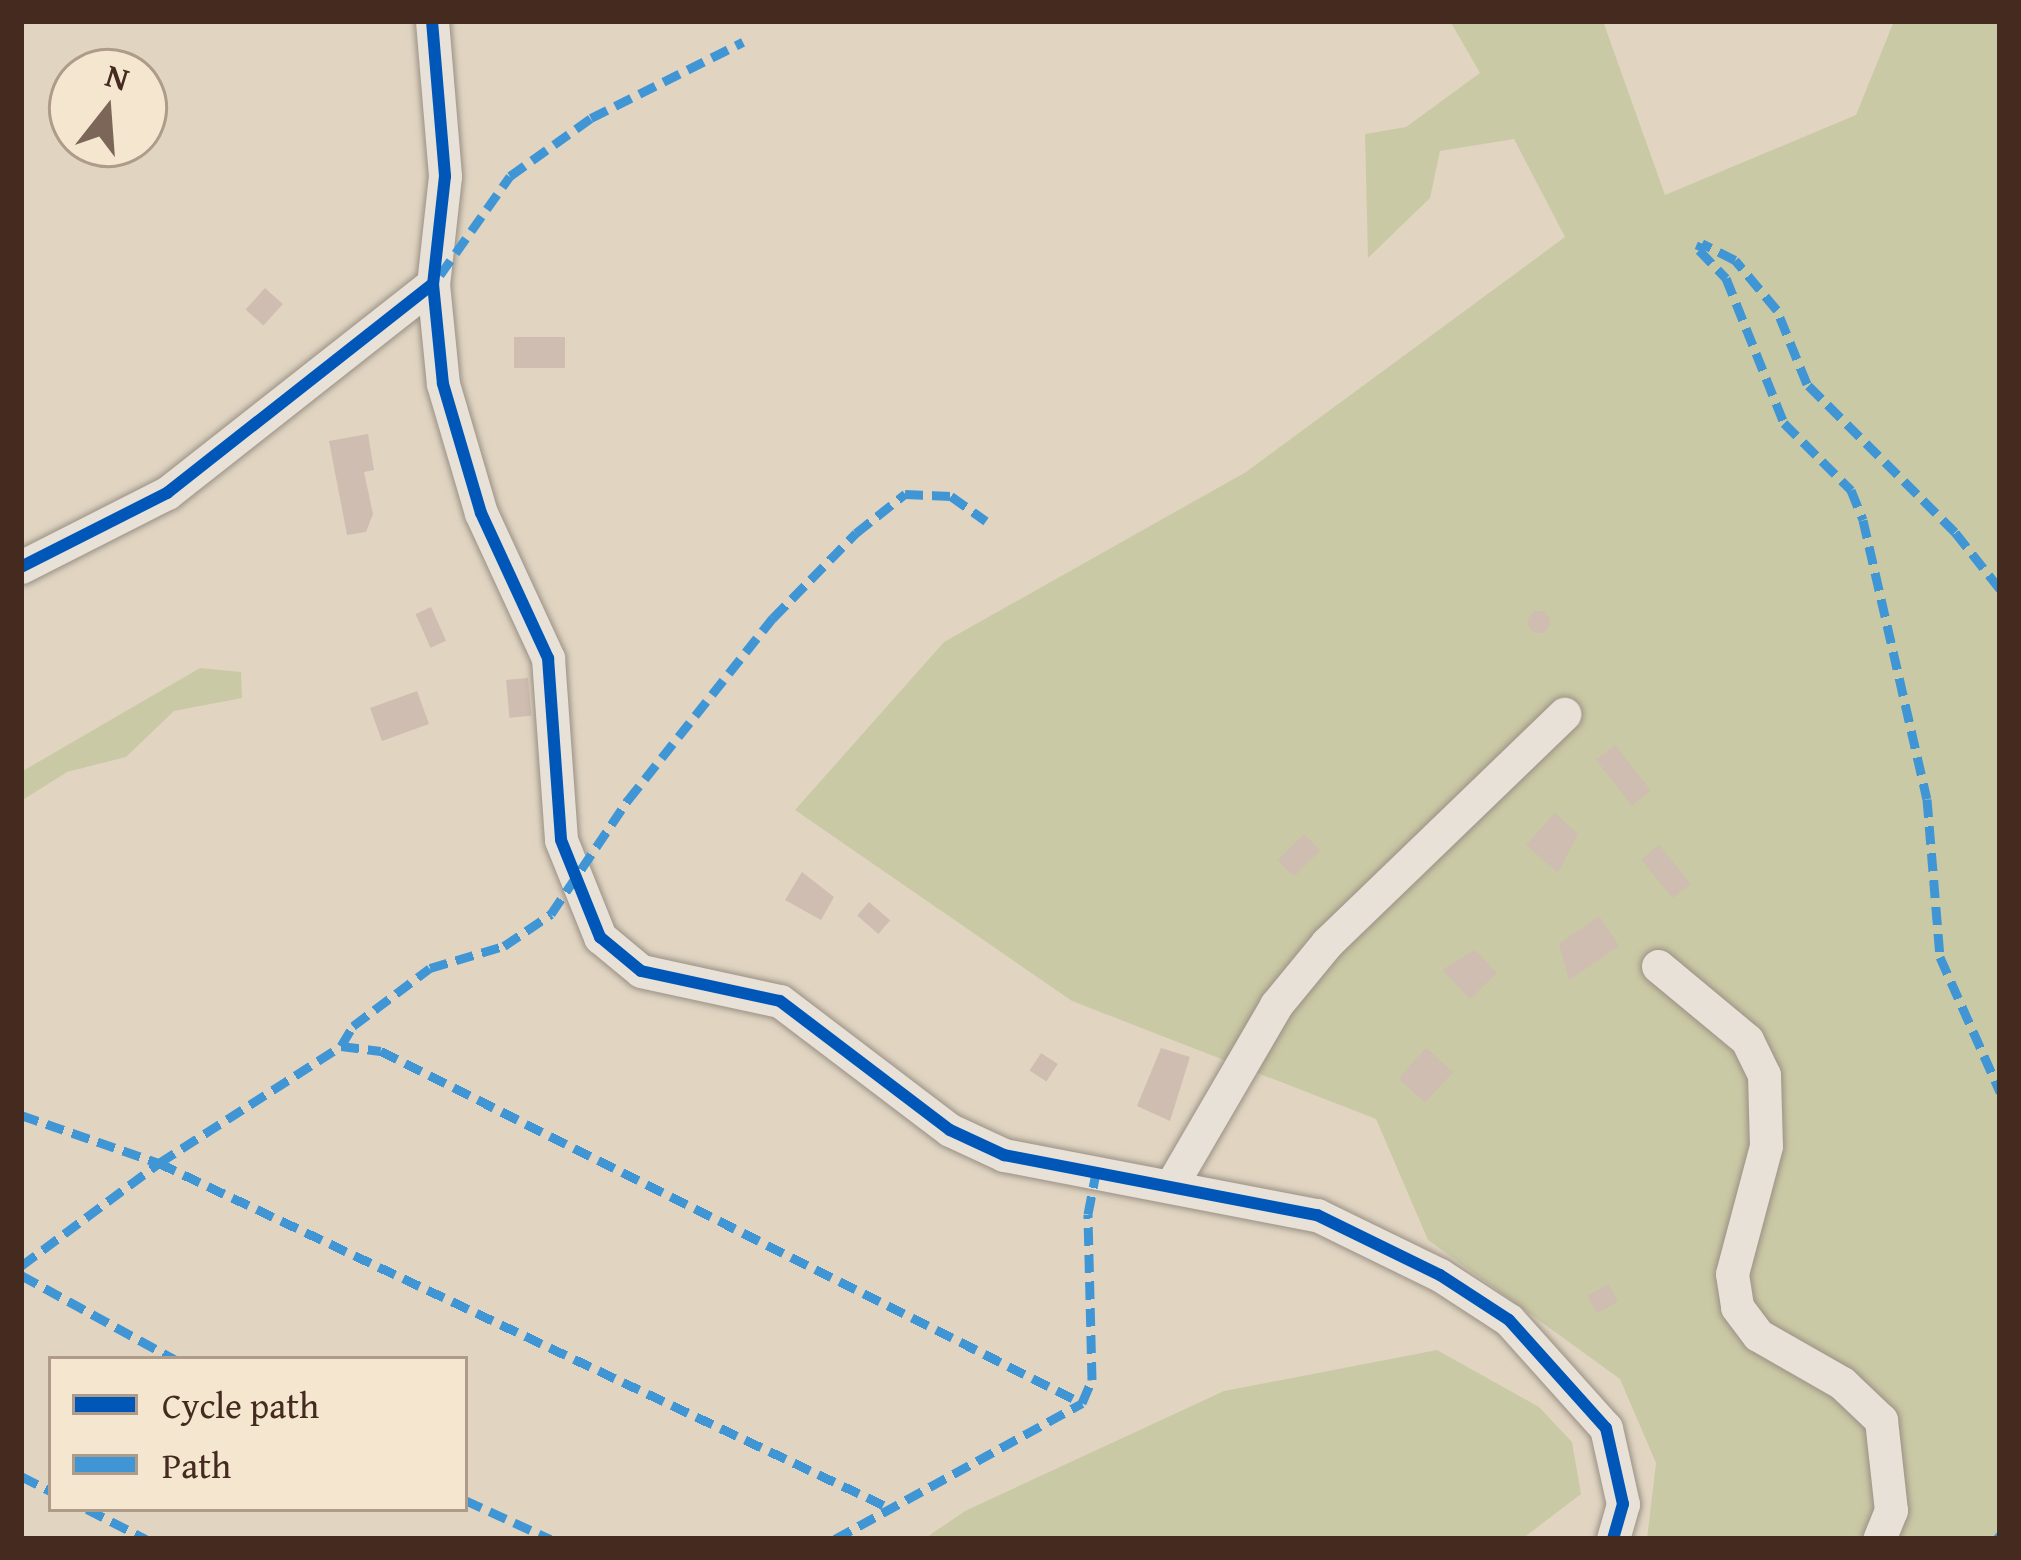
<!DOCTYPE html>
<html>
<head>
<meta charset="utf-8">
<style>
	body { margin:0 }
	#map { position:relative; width:2021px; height:1560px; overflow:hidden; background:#e1d5c2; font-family:"Gentium Book Plus",serif }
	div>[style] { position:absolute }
	.green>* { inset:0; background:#cac9a5 }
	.building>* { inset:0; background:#cebdb0; transform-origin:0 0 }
	.round { border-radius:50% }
	.roads { filter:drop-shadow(0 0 3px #9a9084) drop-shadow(0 0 3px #9a9084) }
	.minor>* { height:33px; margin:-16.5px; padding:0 16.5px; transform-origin:16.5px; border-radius:16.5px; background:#e7e1d7 }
	.quiet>* { height:9px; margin-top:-4.5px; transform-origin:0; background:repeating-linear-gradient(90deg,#4096d5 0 18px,transparent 0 27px) }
	.cycleway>* { height:12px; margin:-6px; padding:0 6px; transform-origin:6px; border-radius:6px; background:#0057b8 }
	span { translate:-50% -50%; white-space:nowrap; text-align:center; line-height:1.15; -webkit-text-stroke:10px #f4e6cf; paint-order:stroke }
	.frame { position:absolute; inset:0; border:24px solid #442a1f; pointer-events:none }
	.legend { position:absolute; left:48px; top:1356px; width:420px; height:156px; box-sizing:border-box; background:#f4e6cf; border:3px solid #ae9b89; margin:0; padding:15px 21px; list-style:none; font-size:36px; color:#442a1f }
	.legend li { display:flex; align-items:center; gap:24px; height:60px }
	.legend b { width:60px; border:3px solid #ae9b89 }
	.north { position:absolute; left:48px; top:48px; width:120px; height:120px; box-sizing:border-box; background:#f4e6cf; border:3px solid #ae9b89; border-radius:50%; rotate:17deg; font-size:33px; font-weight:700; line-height:48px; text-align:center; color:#442a1f }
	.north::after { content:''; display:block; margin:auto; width:42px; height:54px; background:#7b6658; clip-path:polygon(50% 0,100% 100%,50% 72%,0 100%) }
</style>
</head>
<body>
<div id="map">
	<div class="green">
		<i style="clip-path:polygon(1450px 21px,1603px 21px,1665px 195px,1856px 115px,1894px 21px,2000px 21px,2000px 1539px,1647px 1539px,1656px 1463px,1620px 1379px,1428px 1240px,1376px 1119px,1072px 1001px,795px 810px,944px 642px,1246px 472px,1565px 237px,1514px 139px,1440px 151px,1430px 198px,1368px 258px,1365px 134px,1406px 127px,1480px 73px)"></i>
		<i style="clip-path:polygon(200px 668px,241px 672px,242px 698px,174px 711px,126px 757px,67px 772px,21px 801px,21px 772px)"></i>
		<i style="clip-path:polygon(1437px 1350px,1539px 1407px,1572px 1442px,1581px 1494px,1522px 1539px,924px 1539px,965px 1511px,1224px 1391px)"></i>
	</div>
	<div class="building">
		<i style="left:265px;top:288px;width:24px;height:29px;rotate:42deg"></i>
		<i style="left:514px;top:337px;width:51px;height:31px"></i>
		<i style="clip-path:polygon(368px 434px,374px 470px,364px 472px,373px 514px,366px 532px,347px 535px,329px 441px)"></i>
		<i style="left:431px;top:607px;width:37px;height:17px;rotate:66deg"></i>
		<i class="round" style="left:1528px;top:611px;width:22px;height:22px"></i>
		<i style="left:528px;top:678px;width:38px;height:22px;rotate:85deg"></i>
		<i style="left:417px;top:691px;width:35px;height:50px;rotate:70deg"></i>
		<i style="left:1615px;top:745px;width:58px;height:24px;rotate:52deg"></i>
		<i style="clip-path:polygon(1555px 813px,1578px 834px,1558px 873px,1526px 845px)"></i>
		<i style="left:1304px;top:834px;width:23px;height:37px;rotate:45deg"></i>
		<i style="left:1659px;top:845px;width:50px;height:23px;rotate:51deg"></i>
		<i style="clip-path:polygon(802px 872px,834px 897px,821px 920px,785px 900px)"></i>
		<i style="left:869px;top:902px;width:28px;height:18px;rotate:41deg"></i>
		<i style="clip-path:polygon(1599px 916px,1619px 946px,1569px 980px,1559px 944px)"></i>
		<i style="clip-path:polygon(1475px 950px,1497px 973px,1470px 999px,1442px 970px)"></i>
		<i style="clip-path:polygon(1161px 1048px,1190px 1057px,1170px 1121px,1137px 1106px)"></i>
		<i style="left:1426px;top:1048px;width:36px;height:41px;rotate:42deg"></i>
		<i style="left:1041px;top:1053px;width:20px;height:21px;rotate:33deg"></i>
		<i style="left:1608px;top:1284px;width:20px;height:24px;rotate:60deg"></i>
	</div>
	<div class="roads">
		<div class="minor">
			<i style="left:432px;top:21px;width:156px;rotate:85.2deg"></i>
			<i style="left:445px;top:176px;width:109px;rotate:96.3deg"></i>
			<i style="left:433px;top:284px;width:100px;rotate:84.3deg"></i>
			<i style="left:443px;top:384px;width:134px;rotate:73.6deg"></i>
			<i style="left:481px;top:513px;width:160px;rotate:65.2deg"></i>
			<i style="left:548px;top:658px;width:182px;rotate:85.9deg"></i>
			<i style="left:561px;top:840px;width:105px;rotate:68.1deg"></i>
			<i style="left:600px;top:937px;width:53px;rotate:39.7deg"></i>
			<i style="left:641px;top:971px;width:142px;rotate:12.2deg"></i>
			<i style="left:780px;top:1001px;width:213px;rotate:37.2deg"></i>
			<i style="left:950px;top:1130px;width:60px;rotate:24.8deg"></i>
			<i style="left:1004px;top:1155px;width:319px;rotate:10.9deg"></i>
			<i style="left:1317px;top:1215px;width:137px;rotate:26deg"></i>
			<i style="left:1440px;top:1275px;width:82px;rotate:33.1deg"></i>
			<i style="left:1509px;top:1320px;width:145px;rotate:48.1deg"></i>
			<i style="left:1606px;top:1428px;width:78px;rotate:77.4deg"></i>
			<i style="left:1623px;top:1504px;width:36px;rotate:106deg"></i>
			<i style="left:21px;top:567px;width:164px;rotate:-26.9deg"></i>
			<i style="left:167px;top:493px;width:338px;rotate:-38.2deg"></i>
			<i style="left:1658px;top:966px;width:116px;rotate:39.7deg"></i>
			<i style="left:1747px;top:1040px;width:39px;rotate:64deg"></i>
			<i style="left:1764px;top:1075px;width:71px;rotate:88.4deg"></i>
			<i style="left:1766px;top:1146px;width:132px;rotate:104.9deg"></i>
			<i style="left:1732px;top:1274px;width:33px;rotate:81deg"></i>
			<i style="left:1737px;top:1307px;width:35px;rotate:53deg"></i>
			<i style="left:1758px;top:1335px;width:97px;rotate:29.7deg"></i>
			<i style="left:1842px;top:1383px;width:54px;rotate:43.5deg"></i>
			<i style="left:1881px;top:1420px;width:91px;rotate:83.7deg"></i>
			<i style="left:1891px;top:1510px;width:31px;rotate:112deg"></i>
			<i style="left:1172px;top:1184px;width:207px;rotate:-59.8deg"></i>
			<i style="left:1276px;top:1005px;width:80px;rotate:-50.6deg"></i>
			<i style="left:1327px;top:943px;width:330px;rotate:-44deg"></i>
		</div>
	</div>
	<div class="quiet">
		<i style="left:440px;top:275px;width:121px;rotate:-54.7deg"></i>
		<i style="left:510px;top:176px;width:100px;rotate:-35.6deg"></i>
		<i style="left:591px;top:118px;width:170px;rotate:-26.6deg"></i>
		<i style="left:2000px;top:589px;width:73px;rotate:-128.3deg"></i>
		<i style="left:1955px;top:532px;width:209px;rotate:-135deg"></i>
		<i style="left:1807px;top:384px;width:80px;rotate:-112.1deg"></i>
		<i style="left:1777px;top:310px;width:65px;rotate:-130deg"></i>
		<i style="left:1735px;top:260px;width:37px;rotate:-153deg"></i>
		<i style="left:1702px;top:243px;width:8px;rotate:113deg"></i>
		<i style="left:1699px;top:250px;width:39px;rotate:46deg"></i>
		<i style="left:1726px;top:278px;width:156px;rotate:68.2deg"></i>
		<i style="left:1784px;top:423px;width:95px;rotate:45deg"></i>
		<i style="left:1851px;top:490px;width:32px;rotate:68deg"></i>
		<i style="left:1863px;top:520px;width:286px;rotate:77.1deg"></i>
		<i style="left:1927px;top:799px;width:159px;rotate:85.3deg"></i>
		<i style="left:1940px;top:957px;width:148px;rotate:66deg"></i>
		<i style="left:341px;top:1046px;width:23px;rotate:-59deg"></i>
		<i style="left:353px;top:1026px;width:96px;rotate:-37deg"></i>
		<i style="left:430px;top:968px;width:77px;rotate:-16.6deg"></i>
		<i style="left:504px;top:946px;width:57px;rotate:-34.2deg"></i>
		<i style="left:551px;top:914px;width:138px;rotate:-56deg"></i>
		<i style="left:628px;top:800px;width:233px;rotate:-51.5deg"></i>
		<i style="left:773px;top:618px;width:119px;rotate:-45.7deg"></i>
		<i style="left:856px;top:533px;width:63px;rotate:-38.5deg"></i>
		<i style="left:905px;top:494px;width:46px;rotate:2.5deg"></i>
		<i style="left:951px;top:496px;width:43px;rotate:35.5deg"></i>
		<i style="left:21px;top:1115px;width:146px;rotate:19.2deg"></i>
		<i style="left:159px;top:1163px;width:808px;rotate:25.27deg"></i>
		<i style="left:21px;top:1266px;width:172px;rotate:-36.7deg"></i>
		<i style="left:159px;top:1163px;width:216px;rotate:-32.7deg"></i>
		<i style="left:341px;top:1046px;width:40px;rotate:7.1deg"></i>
		<i style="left:381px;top:1051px;width:784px;rotate:26.66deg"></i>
		<i style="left:21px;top:1275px;width:175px;rotate:28.8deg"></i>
		<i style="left:21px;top:1476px;width:34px;rotate:27deg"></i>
		<i style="left:465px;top:1500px;width:94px;rotate:24.6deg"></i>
		<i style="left:87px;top:1509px;width:66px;rotate:27deg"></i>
		<i style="left:835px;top:1539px;width:282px;rotate:-28.8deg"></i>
		<i style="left:1082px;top:1403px;width:25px;rotate:-67deg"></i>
		<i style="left:1092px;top:1380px;width:166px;rotate:-91.4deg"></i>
		<i style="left:1088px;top:1214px;width:38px;rotate:-79deg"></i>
		<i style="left:1997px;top:1539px;width:5px;rotate:-53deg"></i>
	</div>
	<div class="cycleway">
		<i style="left:432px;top:21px;width:156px;rotate:85.2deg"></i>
		<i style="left:445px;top:176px;width:109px;rotate:96.3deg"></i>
		<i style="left:433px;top:284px;width:100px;rotate:84.3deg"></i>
		<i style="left:443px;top:384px;width:134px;rotate:73.6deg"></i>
		<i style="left:481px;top:513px;width:160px;rotate:65.2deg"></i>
		<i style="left:548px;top:658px;width:182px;rotate:85.9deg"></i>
		<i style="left:561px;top:840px;width:105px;rotate:68.1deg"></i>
		<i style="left:600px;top:937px;width:53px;rotate:39.7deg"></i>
		<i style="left:641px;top:971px;width:142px;rotate:12.2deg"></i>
		<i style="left:780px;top:1001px;width:213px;rotate:37.2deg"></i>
		<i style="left:950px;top:1130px;width:60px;rotate:24.8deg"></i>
		<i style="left:1004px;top:1155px;width:319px;rotate:10.9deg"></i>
		<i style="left:1317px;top:1215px;width:137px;rotate:26deg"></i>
		<i style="left:1440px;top:1275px;width:82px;rotate:33.1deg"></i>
		<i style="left:1509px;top:1320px;width:145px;rotate:48.1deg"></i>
		<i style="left:1606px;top:1428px;width:78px;rotate:77.4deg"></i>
		<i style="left:1623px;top:1504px;width:36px;rotate:106deg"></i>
		<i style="left:21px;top:567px;width:164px;rotate:-26.9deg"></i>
		<i style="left:167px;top:493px;width:338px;rotate:-38.2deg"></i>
	</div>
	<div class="frame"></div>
	<ul class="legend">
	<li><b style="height:15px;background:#0057b8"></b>Cycle path</li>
	<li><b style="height:15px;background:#4096d5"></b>Path</li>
	</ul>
	<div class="north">N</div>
</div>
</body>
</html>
